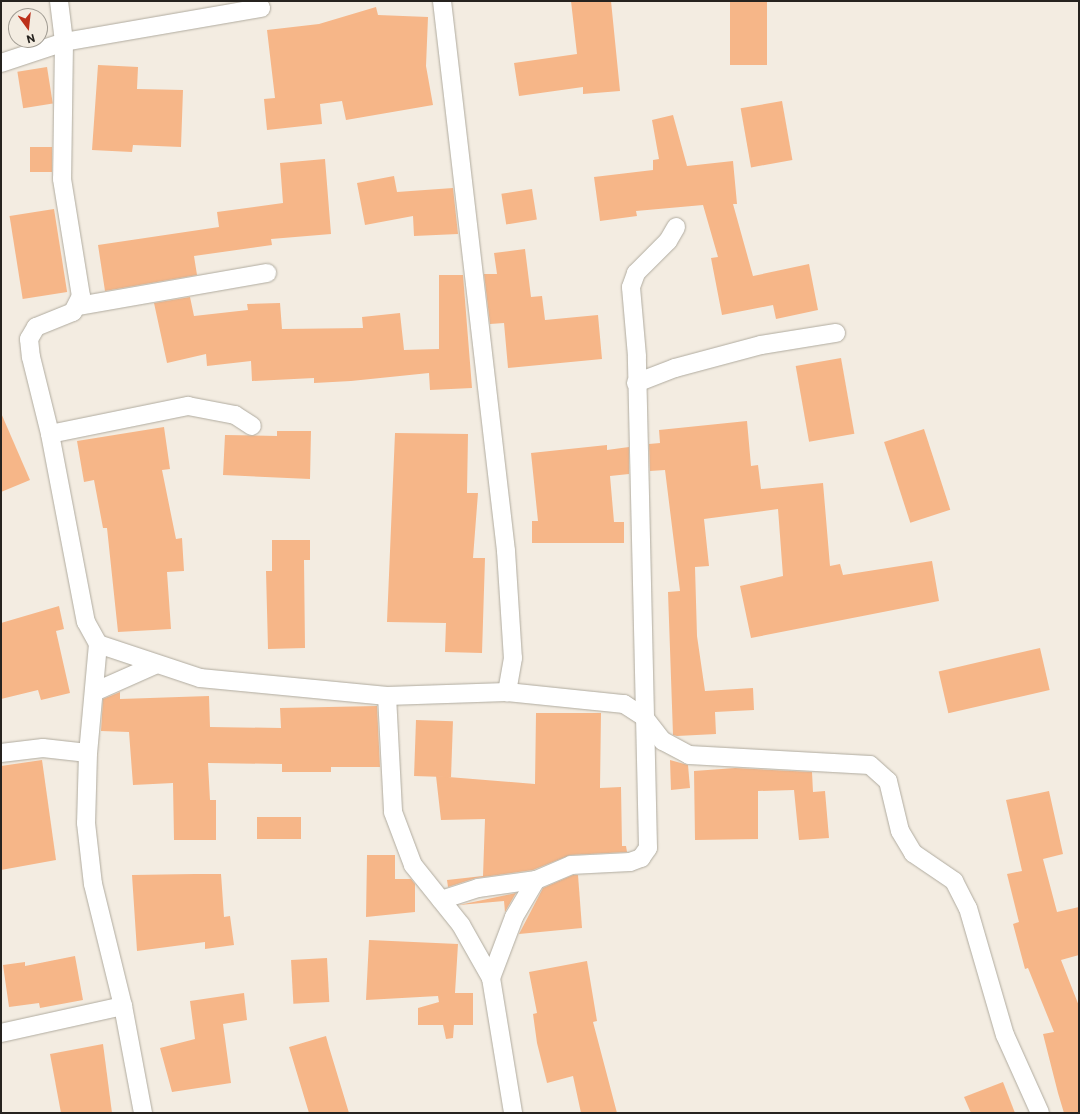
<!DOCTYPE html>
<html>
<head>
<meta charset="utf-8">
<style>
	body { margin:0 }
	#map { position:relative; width:1080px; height:1114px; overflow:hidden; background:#f3ece1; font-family:Commissioner,sans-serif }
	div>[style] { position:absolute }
	.building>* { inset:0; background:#f6b688; transform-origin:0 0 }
	.roads { filter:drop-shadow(0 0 1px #b0ab9f) drop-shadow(0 0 1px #b0ab9f) }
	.minor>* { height:18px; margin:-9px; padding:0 9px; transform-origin:9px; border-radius:9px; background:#fff }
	span { translate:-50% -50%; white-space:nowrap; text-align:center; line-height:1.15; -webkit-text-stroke:3px #f3ece1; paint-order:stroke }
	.frame { position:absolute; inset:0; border:2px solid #26231f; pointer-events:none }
	.north { position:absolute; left:8px; top:8px; width:40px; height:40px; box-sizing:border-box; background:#f3ece1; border:1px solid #a19c93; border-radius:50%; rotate:165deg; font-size:11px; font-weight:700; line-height:16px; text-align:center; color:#26231f }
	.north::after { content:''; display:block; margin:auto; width:14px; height:18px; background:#bc301a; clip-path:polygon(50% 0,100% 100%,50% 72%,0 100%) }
</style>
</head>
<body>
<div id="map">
	<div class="building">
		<i style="clip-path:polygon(571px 1px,611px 1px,620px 91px,583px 94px,583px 87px,519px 96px,514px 63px,577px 54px)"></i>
		<i style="left:730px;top:1px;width:37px;height:64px"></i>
		<i style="clip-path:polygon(376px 7px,378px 15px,428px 17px,426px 66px,433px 105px,346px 120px,342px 101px,320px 104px,322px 124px,267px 130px,264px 99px,275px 98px,267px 30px,319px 24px)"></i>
		<i style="clip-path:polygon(98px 65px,138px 67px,137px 89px,183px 90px,181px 147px,133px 145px,132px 152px,92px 150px)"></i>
		<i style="left:47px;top:67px;width:37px;height:30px;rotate:81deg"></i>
		<i style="left:782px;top:101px;width:60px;height:42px;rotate:80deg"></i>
		<i style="clip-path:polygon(673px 115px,687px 166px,733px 161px,737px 204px,733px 204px,753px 276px,809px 264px,818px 310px,776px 319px,773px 305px,722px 315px,711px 258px,718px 257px,703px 205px,636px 211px,637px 216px,600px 221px,594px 177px,653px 170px,653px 160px,659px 159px,652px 120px)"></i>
		<i style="left:52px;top:147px;width:25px;height:22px;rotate:90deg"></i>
		<i style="clip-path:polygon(325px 159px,331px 234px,271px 239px,272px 245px,194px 256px,197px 275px,105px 291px,98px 245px,219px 227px,217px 212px,283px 203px,280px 163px)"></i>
		<i style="clip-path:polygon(394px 176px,397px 192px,453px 188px,458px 234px,414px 236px,413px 216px,365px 225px,357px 183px)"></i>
		<i style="left:532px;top:189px;width:31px;height:31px;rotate:81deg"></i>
		<i style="left:54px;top:209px;width:84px;height:45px;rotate:81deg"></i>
		<i style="clip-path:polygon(525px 249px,531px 297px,542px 296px,545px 320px,598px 315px,602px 359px,508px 368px,504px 323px,490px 324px,484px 274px,497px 274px,494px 253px)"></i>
		<i style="clip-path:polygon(439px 275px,463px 275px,472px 388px,430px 390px,429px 373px,351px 381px,314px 383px,314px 378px,252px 381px,251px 361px,207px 366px,206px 354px,167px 363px,154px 303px,190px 297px,194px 316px,248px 310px,247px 304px,280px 303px,282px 329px,363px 328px,362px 317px,400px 313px,404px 350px,439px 349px)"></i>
		<i style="left:841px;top:358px;width:77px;height:46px;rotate:80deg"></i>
		<i style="clip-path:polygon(1px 413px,30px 480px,1px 492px)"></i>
		<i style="clip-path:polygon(747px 421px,751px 466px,758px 465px,761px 489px,823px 483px,830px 566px,840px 564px,843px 575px,932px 561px,939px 601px,751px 638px,740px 586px,783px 576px,778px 509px,704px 519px,709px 566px,695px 567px,697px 636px,705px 691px,753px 688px,754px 710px,715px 712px,716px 734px,677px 736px,673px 735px,668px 592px,680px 591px,665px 470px,650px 471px,649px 444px,660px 443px,659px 430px)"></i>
		<i style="clip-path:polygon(164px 427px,170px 469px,162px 470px,176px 539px,182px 538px,184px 571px,167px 572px,171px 629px,118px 632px,107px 528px,103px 528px,94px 480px,84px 482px,77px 441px)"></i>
		<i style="left:924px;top:429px;width:85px;height:42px;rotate:72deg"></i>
		<i style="clip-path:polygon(277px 431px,311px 431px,310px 479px,223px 475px,225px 435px,277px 436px)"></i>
		<i style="clip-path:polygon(395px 433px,468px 434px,467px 493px,478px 493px,473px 558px,485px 558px,482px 653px,445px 652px,446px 623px,387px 622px)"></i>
		<i style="clip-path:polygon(607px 445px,607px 450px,629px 447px,629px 474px,610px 476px,614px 522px,624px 522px,624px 543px,532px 543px,532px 521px,538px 521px,531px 453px)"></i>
		<i style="clip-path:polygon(272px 540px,310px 540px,310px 560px,304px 560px,305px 648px,268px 649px,266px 571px,272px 571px)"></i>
		<i style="clip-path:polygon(59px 606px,64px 629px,56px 631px,70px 693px,41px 700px,38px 690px,1px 699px,1px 623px)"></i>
		<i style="left:1040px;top:648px;width:43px;height:104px;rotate:77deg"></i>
		<i style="clip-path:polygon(120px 692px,120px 699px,209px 696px,210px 727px,281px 728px,280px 708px,377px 706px,380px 767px,331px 767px,331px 772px,282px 772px,282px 764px,208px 763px,210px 800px,216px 800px,216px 840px,174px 840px,173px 783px,133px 785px,129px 732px,101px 731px,103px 699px)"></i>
		<i style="clip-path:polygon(536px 713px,601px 713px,600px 788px,621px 787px,622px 846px,626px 846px,627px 852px,570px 855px,533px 870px,476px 878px,448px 887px,447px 880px,483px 876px,485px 819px,441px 820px,436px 776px,535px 784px)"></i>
		<i style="left:416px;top:720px;width:37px;height:56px;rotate:2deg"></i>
		<i style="clip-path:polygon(42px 760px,56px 860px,1px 870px,1px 766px)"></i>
		<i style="clip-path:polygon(670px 760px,688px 765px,690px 788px,671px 790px)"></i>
		<i style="clip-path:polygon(735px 768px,812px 772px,813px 792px,825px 791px,829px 838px,799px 840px,794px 790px,758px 791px,758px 839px,695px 840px,694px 771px)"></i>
		<i style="clip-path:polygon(1049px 791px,1063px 854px,1043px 859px,1057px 912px,1079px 907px,1079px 955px,1061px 960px,1079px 1006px,1079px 1113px,1064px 1113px,1058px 1093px,1043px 1034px,1054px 1032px,1028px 968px,1025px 969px,1013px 924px,1019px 922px,1007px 874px,1022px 871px,1006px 800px)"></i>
		<i style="left:257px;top:817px;width:44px;height:22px"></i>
		<i style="clip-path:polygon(367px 855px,395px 855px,395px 879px,411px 879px,415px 884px,415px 912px,366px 917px)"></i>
		<i style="clip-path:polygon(195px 874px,221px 874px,224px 917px,230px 916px,234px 945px,205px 949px,205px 942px,137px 951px,132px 875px)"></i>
		<i style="clip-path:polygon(573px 875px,578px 875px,582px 928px,519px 934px,543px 888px)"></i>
		<i style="clip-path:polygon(516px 893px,505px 912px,504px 901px,459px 905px)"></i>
		<i style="clip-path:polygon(369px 940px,458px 944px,455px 993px,473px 993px,473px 1025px,454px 1025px,453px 1038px,446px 1039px,443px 1025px,418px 1025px,418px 1008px,439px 1002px,438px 996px,366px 1000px)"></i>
		<i style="clip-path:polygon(75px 956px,83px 1000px,40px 1008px,39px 1003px,9px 1007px,3px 965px,25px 962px,25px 966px)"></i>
		<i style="left:327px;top:958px;width:44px;height:36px;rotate:87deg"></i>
		<i style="clip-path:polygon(587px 961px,597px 1021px,593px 1022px,617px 1113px,581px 1113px,573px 1076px,547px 1083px,537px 1043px,533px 1014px,537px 1013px,529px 972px)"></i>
		<i style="clip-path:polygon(244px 993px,247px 1020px,223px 1024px,231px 1083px,172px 1092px,160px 1048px,195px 1039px,190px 1001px)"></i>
		<i style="clip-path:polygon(326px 1036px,329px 1047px,349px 1113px,309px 1113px,289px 1047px)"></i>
		<i style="clip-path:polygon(103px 1044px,112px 1113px,61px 1113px,50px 1054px)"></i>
		<i style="clip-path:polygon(1003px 1082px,1015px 1113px,971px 1113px,964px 1097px)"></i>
	</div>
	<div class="roads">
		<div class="minor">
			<i style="left:59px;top:1px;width:41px;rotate:83deg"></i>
			<i style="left:64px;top:42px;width:137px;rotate:90.8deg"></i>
			<i style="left:62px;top:179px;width:119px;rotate:80.8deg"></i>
			<i style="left:81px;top:296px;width:18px;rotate:117deg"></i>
			<i style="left:73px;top:312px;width:40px;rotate:158deg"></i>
			<i style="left:36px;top:327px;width:14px;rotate:120deg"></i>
			<i style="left:29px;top:339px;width:18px;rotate:84deg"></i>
			<i style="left:31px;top:357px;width:79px;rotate:76.1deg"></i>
			<i style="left:50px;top:434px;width:191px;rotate:79.2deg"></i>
			<i style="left:86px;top:622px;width:25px;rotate:61deg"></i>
			<i style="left:98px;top:644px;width:109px;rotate:95.2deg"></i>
			<i style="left:88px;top:753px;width:70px;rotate:91.6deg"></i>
			<i style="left:86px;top:823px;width:61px;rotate:83.5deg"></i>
			<i style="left:93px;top:884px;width:126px;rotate:76.2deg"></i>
			<i style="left:123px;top:1006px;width:109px;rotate:79.4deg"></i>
			<i style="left:442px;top:1px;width:554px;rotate:83.36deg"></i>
			<i style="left:506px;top:551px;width:107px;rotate:86.3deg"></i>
			<i style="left:513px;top:658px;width:35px;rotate:100deg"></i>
			<i style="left:1px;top:63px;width:66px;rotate:-18.4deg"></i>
			<i style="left:64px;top:42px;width:200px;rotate:-9.8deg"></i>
			<i style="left:78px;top:306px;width:192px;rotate:-9.9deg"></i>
			<i style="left:636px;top:383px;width:42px;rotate:-21deg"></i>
			<i style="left:675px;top:368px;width:89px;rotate:-15deg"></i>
			<i style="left:761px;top:345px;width:76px;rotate:-9.1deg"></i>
			<i style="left:50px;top:434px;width:141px;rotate:-11.5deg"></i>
			<i style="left:188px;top:406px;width:48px;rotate:10.8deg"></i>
			<i style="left:235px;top:415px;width:20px;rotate:33deg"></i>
			<i style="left:98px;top:644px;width:108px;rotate:18.4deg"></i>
			<i style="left:200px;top:678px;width:188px;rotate:5.5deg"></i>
			<i style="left:387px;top:696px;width:120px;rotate:-1.9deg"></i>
			<i style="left:507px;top:692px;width:118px;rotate:5.9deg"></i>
			<i style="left:624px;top:704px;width:24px;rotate:33deg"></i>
			<i style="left:644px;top:717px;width:31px;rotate:52deg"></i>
			<i style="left:663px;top:741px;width:30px;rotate:28deg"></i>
			<i style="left:689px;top:755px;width:181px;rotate:3.2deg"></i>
			<i style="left:870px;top:765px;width:24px;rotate:42deg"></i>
			<i style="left:888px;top:781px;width:51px;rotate:76.5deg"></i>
			<i style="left:900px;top:831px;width:26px;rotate:59deg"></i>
			<i style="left:913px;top:853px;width:50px;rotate:34.3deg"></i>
			<i style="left:954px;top:881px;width:30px;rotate:63deg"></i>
			<i style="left:968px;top:908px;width:132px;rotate:73.8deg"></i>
			<i style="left:1005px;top:1035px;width:85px;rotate:65.8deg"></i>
			<i style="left:94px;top:692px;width:67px;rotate:-23.9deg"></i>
			<i style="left:387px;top:696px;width:116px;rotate:87deg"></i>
			<i style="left:393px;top:812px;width:57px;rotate:69.3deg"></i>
			<i style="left:413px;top:865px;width:77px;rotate:51.3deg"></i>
			<i style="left:461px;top:925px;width:61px;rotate:60.5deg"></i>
			<i style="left:491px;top:978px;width:137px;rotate:80.7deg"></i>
			<i style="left:1px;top:753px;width:42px;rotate:-6.8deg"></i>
			<i style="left:43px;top:748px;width:45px;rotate:6.3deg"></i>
			<i style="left:441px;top:900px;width:39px;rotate:-18deg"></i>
			<i style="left:478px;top:888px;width:59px;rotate:-7.9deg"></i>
			<i style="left:536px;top:880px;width:38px;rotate:-23deg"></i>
			<i style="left:571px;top:865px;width:59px;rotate:-2.9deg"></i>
			<i style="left:630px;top:862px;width:12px;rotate:-20deg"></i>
			<i style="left:641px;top:858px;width:12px;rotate:-55deg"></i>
			<i style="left:648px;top:848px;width:492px;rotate:-91.3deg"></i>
			<i style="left:637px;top:356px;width:69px;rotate:-95deg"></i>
			<i style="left:631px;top:287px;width:15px;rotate:-70deg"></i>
			<i style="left:636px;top:273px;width:45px;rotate:-45deg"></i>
			<i style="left:668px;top:241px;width:16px;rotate:-60deg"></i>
			<i style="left:491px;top:978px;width:65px;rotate:-69.3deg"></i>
			<i style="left:514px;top:917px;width:43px;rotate:-59.3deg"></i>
			<i style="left:1px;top:1033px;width:125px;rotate:-12.5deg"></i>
		</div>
	</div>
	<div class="frame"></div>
	<div class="north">N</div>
</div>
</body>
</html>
